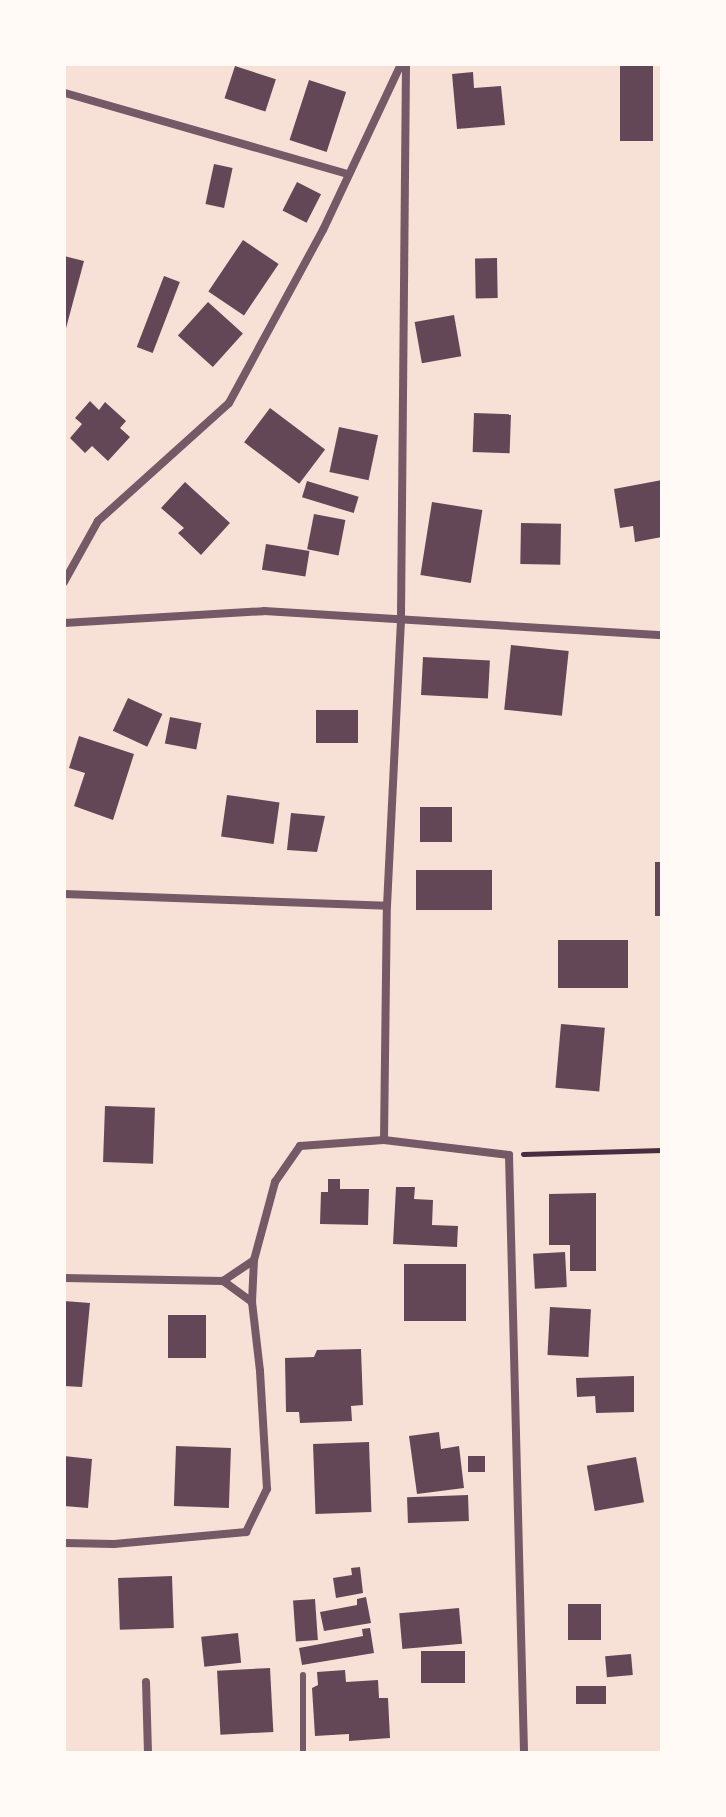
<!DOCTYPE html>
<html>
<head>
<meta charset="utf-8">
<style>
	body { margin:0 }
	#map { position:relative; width:726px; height:1817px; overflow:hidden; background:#f7e1d7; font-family:Montserrat,sans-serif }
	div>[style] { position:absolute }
	.building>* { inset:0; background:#644757; transform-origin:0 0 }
	.path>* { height:5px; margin:-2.5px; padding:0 2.5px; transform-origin:2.5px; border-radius:2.5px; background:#4a2c40 }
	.service>* { height:6px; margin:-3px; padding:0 3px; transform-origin:3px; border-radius:3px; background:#755966 }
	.minor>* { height:8px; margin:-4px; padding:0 4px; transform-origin:4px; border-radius:4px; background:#755966 }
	span { translate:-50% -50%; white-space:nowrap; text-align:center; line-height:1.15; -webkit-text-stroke:7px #fffaf5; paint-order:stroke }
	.frame { position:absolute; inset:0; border:66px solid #fffaf5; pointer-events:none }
</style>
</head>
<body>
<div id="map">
	<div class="building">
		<i style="left:620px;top:64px;width:33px;height:77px"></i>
		<i style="left:235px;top:66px;width:43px;height:34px;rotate:18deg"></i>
		<i style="clip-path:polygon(473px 72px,474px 88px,501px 86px,505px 125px,457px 129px,452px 74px)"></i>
		<i style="left:309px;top:80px;width:39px;height:63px;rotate:18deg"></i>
		<i style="left:214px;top:164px;width:19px;height:41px;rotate:12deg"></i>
		<i style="left:297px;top:182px;width:27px;height:32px;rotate:27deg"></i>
		<i style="left:243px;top:240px;width:43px;height:62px;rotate:34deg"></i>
		<i style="clip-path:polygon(64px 256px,84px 261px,65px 332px,64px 332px)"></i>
		<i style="left:497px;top:258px;width:40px;height:22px;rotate:89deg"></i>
		<i style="left:164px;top:276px;width:17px;height:76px;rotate:21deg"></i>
		<i style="left:208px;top:302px;width:47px;height:45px;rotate:42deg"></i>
		<i style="left:454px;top:315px;width:42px;height:40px;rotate:80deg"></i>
		<i style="clip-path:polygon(90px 401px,99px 410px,105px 402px,126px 421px,120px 428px,130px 437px,108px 461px,92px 446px,85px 453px,70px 438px,82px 424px,75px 418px)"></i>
		<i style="left:270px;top:408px;width:69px;height:43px;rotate:37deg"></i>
		<i style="left:474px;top:413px;width:37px;height:39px;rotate:2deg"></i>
		<i style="left:339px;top:427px;width:40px;height:46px;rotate:12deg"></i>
		<i style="clip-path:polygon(662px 480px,662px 537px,635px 542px,633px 526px,620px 528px,614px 489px)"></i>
		<i style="left:307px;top:481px;width:54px;height:17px;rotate:17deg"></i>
		<i style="clip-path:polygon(185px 482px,230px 523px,201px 555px,178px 533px,184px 528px,161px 508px)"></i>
		<i style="left:432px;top:502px;width:51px;height:74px;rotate:9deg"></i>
		<i style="left:314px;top:514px;width:32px;height:36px;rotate:11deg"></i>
		<i style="left:521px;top:523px;width:40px;height:41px;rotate:1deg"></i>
		<i style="left:266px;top:544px;width:44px;height:26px;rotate:9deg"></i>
		<i style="left:511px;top:645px;width:58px;height:65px;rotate:6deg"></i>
		<i style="left:423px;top:657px;width:67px;height:38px;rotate:3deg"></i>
		<i style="left:128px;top:698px;width:38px;height:36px;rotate:25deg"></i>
		<i style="left:316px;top:710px;width:42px;height:33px"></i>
		<i style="left:170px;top:717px;width:32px;height:27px;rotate:11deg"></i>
		<i style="clip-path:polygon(79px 736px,134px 754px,113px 820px,74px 806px,85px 773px,69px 768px)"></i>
		<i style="left:227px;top:795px;width:53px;height:42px;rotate:8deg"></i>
		<i style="left:452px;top:807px;width:35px;height:32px;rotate:90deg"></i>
		<i style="clip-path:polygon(291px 813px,325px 816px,317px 852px,287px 850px)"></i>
		<i style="left:655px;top:862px;width:7px;height:54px"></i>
		<i style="left:492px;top:870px;width:40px;height:76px;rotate:90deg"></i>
		<i style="left:558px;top:940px;width:70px;height:48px"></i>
		<i style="left:561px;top:1024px;width:44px;height:64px;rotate:5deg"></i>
		<i style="left:105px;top:1106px;width:50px;height:56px;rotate:2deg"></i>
		<i style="clip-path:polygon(328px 1179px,340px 1179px,340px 1189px,369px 1189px,368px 1225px,320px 1224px,321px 1192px,328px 1192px)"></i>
		<i style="clip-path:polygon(396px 1187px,415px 1187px,414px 1199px,433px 1200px,432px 1225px,458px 1226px,457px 1247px,393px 1244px)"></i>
		<i style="clip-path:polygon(596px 1193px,596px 1271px,570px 1271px,570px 1245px,549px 1245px,549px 1194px)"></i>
		<i style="left:565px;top:1252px;width:35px;height:32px;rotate:87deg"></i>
		<i style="left:404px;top:1264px;width:62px;height:57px"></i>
		<i style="clip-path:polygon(64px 1301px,90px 1303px,82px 1387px,64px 1386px)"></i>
		<i style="left:550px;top:1307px;width:41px;height:48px;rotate:3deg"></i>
		<i style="left:168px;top:1315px;width:38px;height:43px"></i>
		<i style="clip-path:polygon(361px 1349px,363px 1405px,351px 1406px,352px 1421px,300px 1423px,299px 1412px,286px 1412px,285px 1358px,314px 1357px,317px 1350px)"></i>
		<i style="clip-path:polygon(634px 1376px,634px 1412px,596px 1413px,595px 1396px,577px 1397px,576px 1378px)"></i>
		<i style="clip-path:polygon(439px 1432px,441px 1449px,459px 1446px,464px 1488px,417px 1494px,409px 1436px)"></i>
		<i style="left:369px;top:1442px;width:70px;height:56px;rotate:88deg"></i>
		<i style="left:176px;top:1446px;width:55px;height:60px;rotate:2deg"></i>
		<i style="clip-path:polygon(64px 1456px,92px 1459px,88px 1508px,64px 1506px)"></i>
		<i style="left:485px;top:1456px;width:16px;height:17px;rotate:90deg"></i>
		<i style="left:636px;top:1457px;width:46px;height:50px;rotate:80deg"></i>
		<i style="left:468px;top:1495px;width:26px;height:61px;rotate:88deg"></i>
		<i style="clip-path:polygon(360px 1567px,363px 1593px,336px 1598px,333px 1578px,352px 1575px,351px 1568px)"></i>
		<i style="left:172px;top:1576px;width:52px;height:54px;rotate:88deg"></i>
		<i style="clip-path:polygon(366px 1597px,371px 1623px,324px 1631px,320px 1612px,357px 1605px,357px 1599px)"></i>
		<i style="left:315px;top:1599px;width:41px;height:22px;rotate:86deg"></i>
		<i style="left:568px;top:1604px;width:33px;height:36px"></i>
		<i style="left:459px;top:1608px;width:36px;height:60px;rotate:85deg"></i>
		<i style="clip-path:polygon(370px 1628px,374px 1653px,302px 1665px,299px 1648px,363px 1636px,362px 1629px)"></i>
		<i style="left:238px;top:1633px;width:30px;height:37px;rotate:84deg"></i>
		<i style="left:421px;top:1651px;width:44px;height:32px"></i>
		<i style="left:631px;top:1654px;width:21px;height:26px;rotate:85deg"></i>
		<i style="left:270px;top:1668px;width:64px;height:53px;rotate:87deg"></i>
		<i style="clip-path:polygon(345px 1670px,346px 1682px,378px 1680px,379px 1698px,388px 1698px,390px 1738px,349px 1741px,349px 1734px,315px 1736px,312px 1688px,318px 1685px,317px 1672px)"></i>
		<i style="left:606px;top:1686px;width:18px;height:30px;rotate:90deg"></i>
	</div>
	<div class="path">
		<i style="left:523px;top:1154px;width:139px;rotate:-1.6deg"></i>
	</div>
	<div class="service">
		<i style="left:303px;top:1675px;width:78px;rotate:90deg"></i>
	</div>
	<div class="minor">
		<i style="left:65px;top:93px;width:293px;rotate:16deg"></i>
		<i style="left:64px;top:582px;width:70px;rotate:-60.9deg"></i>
		<i style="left:98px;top:521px;width:176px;rotate:-42deg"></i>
		<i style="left:229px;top:403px;width:197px;rotate:-61.5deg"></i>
		<i style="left:323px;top:230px;width:183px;rotate:-64.8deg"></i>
		<i style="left:64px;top:623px;width:200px;rotate:-3.4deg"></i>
		<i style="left:264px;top:611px;width:399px;rotate:3.5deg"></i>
		<i style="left:64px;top:894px;width:323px;rotate:2.1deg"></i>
		<i style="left:384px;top:1140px;width:234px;rotate:-89.3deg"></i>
		<i style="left:387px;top:906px;width:290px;rotate:-87.2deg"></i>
		<i style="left:401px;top:616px;width:552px;rotate:-89.48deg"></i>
		<i style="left:64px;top:1278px;width:159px;rotate:1.1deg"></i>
		<i style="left:223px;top:1281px;width:37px;rotate:-34deg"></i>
		<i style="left:254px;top:1260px;width:81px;rotate:-74.9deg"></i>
		<i style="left:275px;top:1182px;width:44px;rotate:-55.2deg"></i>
		<i style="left:300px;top:1146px;width:84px;rotate:-4.1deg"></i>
		<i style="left:384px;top:1140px;width:126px;rotate:6.8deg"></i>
		<i style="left:509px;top:1155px;width:598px;rotate:88.56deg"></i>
		<i style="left:252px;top:1302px;width:42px;rotate:-87.3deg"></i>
		<i style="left:64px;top:1543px;width:50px;rotate:1.1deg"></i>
		<i style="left:114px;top:1544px;width:133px;rotate:-5.2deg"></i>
		<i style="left:246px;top:1532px;width:48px;rotate:-64deg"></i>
		<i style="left:267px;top:1489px;width:118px;rotate:-93.4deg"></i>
		<i style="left:260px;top:1371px;width:69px;rotate:-96.6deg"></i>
		<i style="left:252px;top:1302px;width:36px;rotate:-144deg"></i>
		<i style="left:146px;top:1682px;width:71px;rotate:88.4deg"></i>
	</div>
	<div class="frame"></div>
</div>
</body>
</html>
